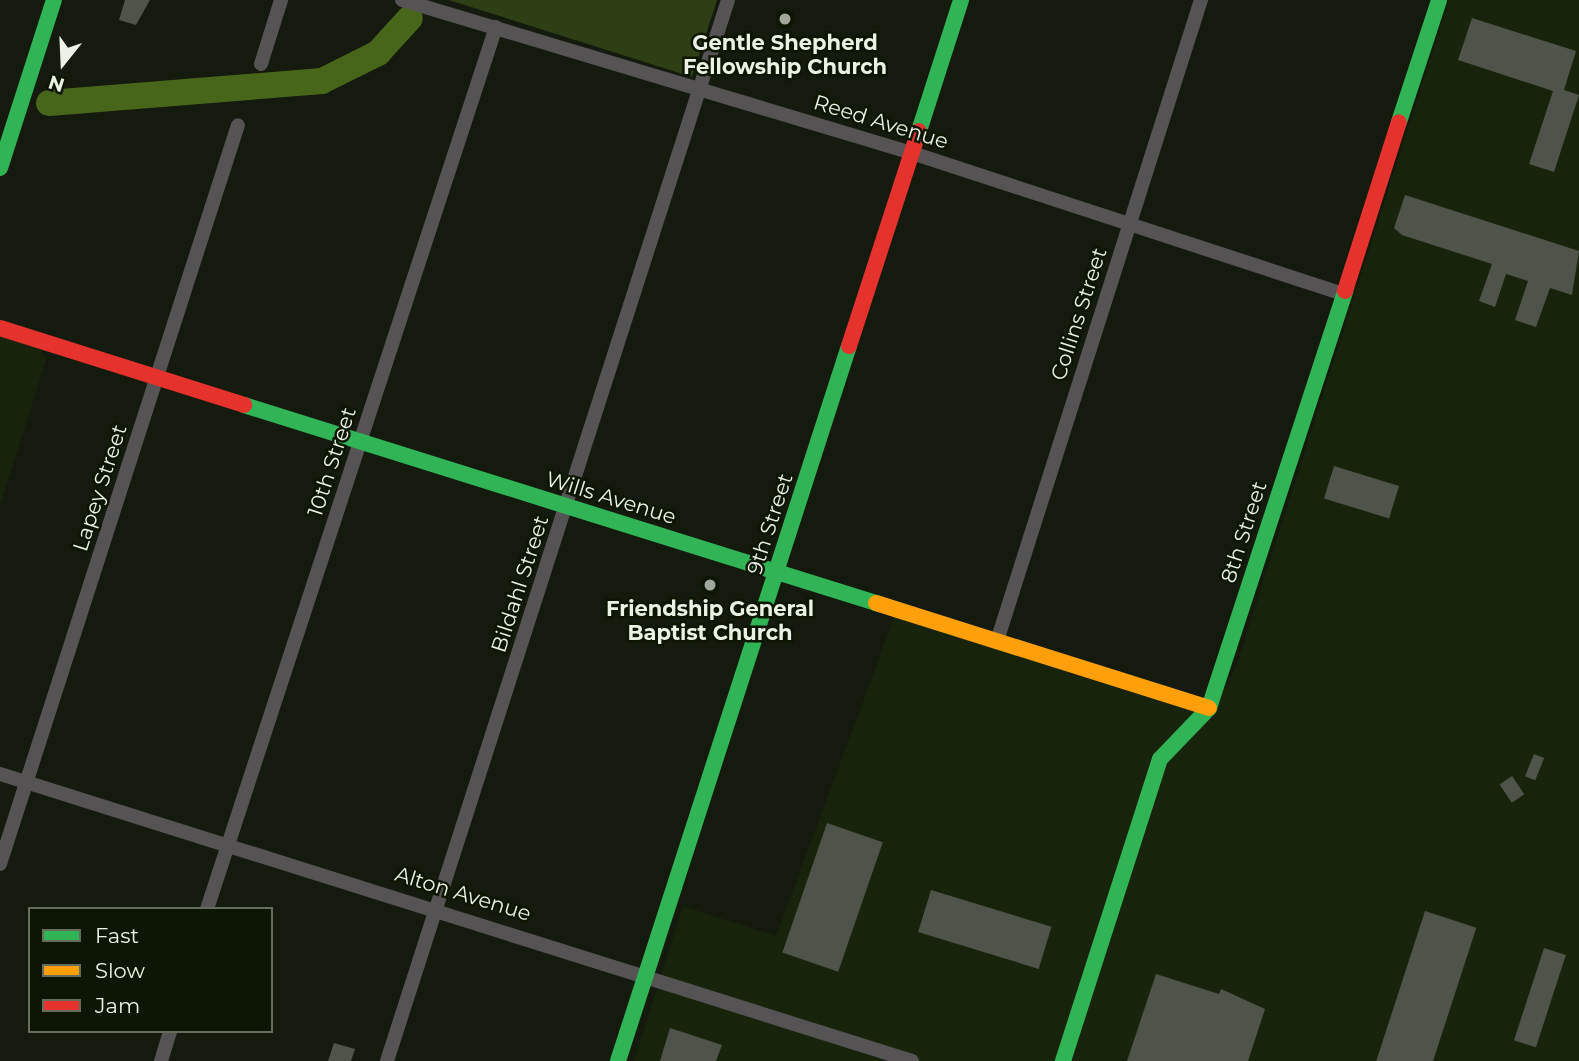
<!DOCTYPE html>
<html>
<head>
<meta charset="utf-8">
<style>
	body { margin:0 }
	#map { position:relative; width:1579px; height:1061px; overflow:hidden; background:#141a0e; font-family:Montserrat,sans-serif }
	div>[style] { position:absolute }
	.built>* { inset:0; background:#18230b }
	.green>* { inset:0; background:#2e3f16 }
	.river>* { height:26px; margin:-13px; padding:0 13px; transform-origin:13px; border-radius:13px; background:#48661a }
	.building>* { inset:0; background:#4f544a; transform-origin:0 0 }
	.street>* { height:14px; margin:-7px; padding:0 7px; transform-origin:7px; border-radius:7px; background:#555354 }
	.fast>* { height:16px; margin:-8px; padding:0 8px; transform-origin:8px; border-radius:8px; background:#30b455 }
	.slow>* { height:16px; margin:-8px; padding:0 8px; transform-origin:8px; border-radius:8px; background:#ff9f0a }
	.jam>* { height:16px; margin:-8px; padding:0 8px; transform-origin:8px; border-radius:8px; background:#e5322d }
	.dots>* { width:19px; height:19px; translate:-50% -50%; box-sizing:border-box; border:4px solid #0d1503; border-radius:50% }
	span { translate:-50% -50%; white-space:nowrap; text-align:center; line-height:1.15; -webkit-text-stroke:5px #0d1503; paint-order:stroke }
	.poi-label { font-size:21px; color:#ebf2e5; font-weight:700 }
	.street-label { font-size:21px; color:#ebf2e5 }
	.legend { position:absolute; left:28px; top:907px; width:245px; height:126px; box-sizing:border-box; background:#0d1503; border:2px solid #666d5d; margin:0; padding:9px 12px; list-style:none; font-size:21px; color:#ebf2e5 }
	.legend li { display:flex; align-items:center; gap:14px; height:35px }
	.legend b { width:35px; border:2px solid #666d5d }
	.north { position:absolute; left:28px; top:28px; width:70px; height:70px; -webkit-text-stroke:5px #0d1503; paint-order:stroke; rotate:198deg; font-size:19px; font-weight:700; line-height:28px; text-align:center; color:#ebf2e5 }
	.north::after { content:''; display:block; margin:auto; width:24px; height:32px; background:#ebf2e5; clip-path:polygon(50% 0,100% 100%,50% 72%,0 100%) }
</style>
</head>
<body>
<div id="map">
	<div class="built">
		<i style="clip-path:polygon(1449px 0,1579px 0,1579px 1061px,634px 1061px,683px 906px,776px 936px,897px 610px,1211px 717px,1237px 664px)"></i>
		<i style="clip-path:polygon(0 334px,36px 344px,46px 360px,0 506px)"></i>
	</div>
	<div class="green">
		<i style="clip-path:polygon(449px 0,717px 0,692px 77px)"></i>
	</div>
	<div class="river">
		<i style="left:49px;top:103px;width:274px;rotate:-4.6deg"></i>
		<i style="left:322px;top:81px;width:63px;rotate:-26.6deg"></i>
		<i style="left:378px;top:53px;width:47px;rotate:-47.6deg"></i>
	</div>
	<div class="building">
		<i style="clip-path:polygon(125px 0,150px 0,136px 25px,119px 20px)"></i>
		<i style="clip-path:polygon(1472px 18px,1576px 51px,1564px 90px,1579px 95px,1554px 172px,1529px 164px,1553px 91px,1458px 60px)"></i>
		<i style="clip-path:polygon(1405px 195px,1579px 251px,1572px 295px,1550px 288px,1536px 327px,1515px 320px,1528px 281px,1506px 274px,1495px 307px,1479px 301px,1492px 264px,1402px 235px,1394px 228px)"></i>
		<i style="left:1334px;top:466px;width:68px;height:34px;rotate:17deg"></i>
		<i style="left:1534px;top:754px;width:11px;height:24px;rotate:22deg"></i>
		<i style="left:1512px;top:776px;width:22px;height:15px;rotate:56deg"></i>
		<i style="left:827px;top:823px;width:59px;height:137px;rotate:19deg"></i>
		<i style="left:931px;top:890px;width:126px;height:44px;rotate:17deg"></i>
		<i style="left:1425px;top:911px;width:54px;height:158px;rotate:18deg"></i>
		<i style="left:1544px;top:948px;width:23px;height:97px;rotate:18deg"></i>
		<i style="clip-path:polygon(1156px 974px,1219px 994px,1221px 989px,1265px 1009px,1248px 1061px,1127px 1061px)"></i>
		<i style="clip-path:polygon(670px 1028px,722px 1045px,716px 1061px,660px 1061px)"></i>
		<i style="clip-path:polygon(334px 1043px,355px 1049px,351px 1061px,328px 1061px)"></i>
	</div>
	<div class="street">
		<i style="left:402px;top:0;width:532px;rotate:16.7deg"></i>
		<i style="left:912px;top:153px;width:454px;rotate:18.1deg"></i>
		<i style="left:261px;top:64px;width:67px;rotate:-72.6deg"></i>
		<i style="left:997px;top:641px;width:673px;rotate:-72.35deg"></i>
		<i style="left:0;top:774px;width:956px;rotate:17.47deg"></i>
		<i style="left:0;top:864px;width:776px;rotate:-72.15deg"></i>
		<i style="left:207px;top:909px;width:928px;rotate:-71.86deg"></i>
		<i style="left:161px;top:1061px;width:31px;rotate:-73deg"></i>
		<i style="left:387px;top:1061px;width:1114px;rotate:-72.18deg"></i>
	</div>
	<div class="fast">
		<i style="left:1399px;top:122px;width:128px;rotate:-71.8deg"></i>
		<i style="left:919px;top:131px;width:138px;rotate:-72.2deg"></i>
		<i style="left:0;top:168px;width:176px;rotate:-72.2deg"></i>
		<i style="left:244px;top:405px;width:662px;rotate:17.4deg"></i>
		<i style="left:618px;top:1061px;width:751px;rotate:-72.1deg"></i>
		<i style="left:1063px;top:1061px;width:317px;rotate:-72.2deg"></i>
		<i style="left:1160px;top:759px;width:71px;rotate:-46.1deg"></i>
		<i style="left:1209px;top:708px;width:439px;rotate:-71.9deg"></i>
	</div>
	<div class="slow">
		<i style="left:876px;top:603px;width:349px;rotate:17.5deg"></i>
	</div>
	<div class="jam">
		<i style="left:1345px;top:291px;width:177px;rotate:-72.3deg"></i>
		<i style="left:0;top:328px;width:256px;rotate:17.5deg"></i>
		<i style="left:849px;top:346px;width:226px;rotate:-72deg"></i>
	</div>
	<div class="dots">
		<i style="left:785px;top:19px;background:#a0a69a"></i>
		<i style="left:710px;top:585px;background:#a0a69a"></i>
	</div>
	<div class="poi-label">
		<span style="left:785px;top:55px">Gentle Shepherd<br>Fellowship Church</span>
		<span style="left:710px;top:621px">Friendship General<br>Baptist Church</span>
	</div>
	<div class="street-label">
		<span style="left:881px;top:122px;rotate:17deg">Reed Avenue</span>
		<span style="left:1079px;top:314px;rotate:-72deg">Collins Street</span>
		<span style="left:332px;top:462px;rotate:-72deg">10th Street</span>
		<span style="left:100px;top:488px;rotate:-72deg">Lapey Street</span>
		<span style="left:611px;top:498px;rotate:17deg">Wills Avenue</span>
		<span style="left:770px;top:524px;rotate:-72deg">9th Street</span>
		<span style="left:1244px;top:532px;rotate:-72deg">8th Street</span>
		<span style="left:520px;top:584px;rotate:-72deg">Bildahl Street</span>
		<span style="left:463px;top:894px;rotate:17deg">Alton Avenue</span>
	</div>
	<ul class="legend">
	<li><b style="height:9px;background:#30b455"></b>Fast</li>
	<li><b style="height:9px;background:#ff9f0a"></b>Slow</li>
	<li><b style="height:9px;background:#e5322d"></b>Jam</li>
	</ul>
	<div class="north">N</div>
</div>
</body>
</html>
